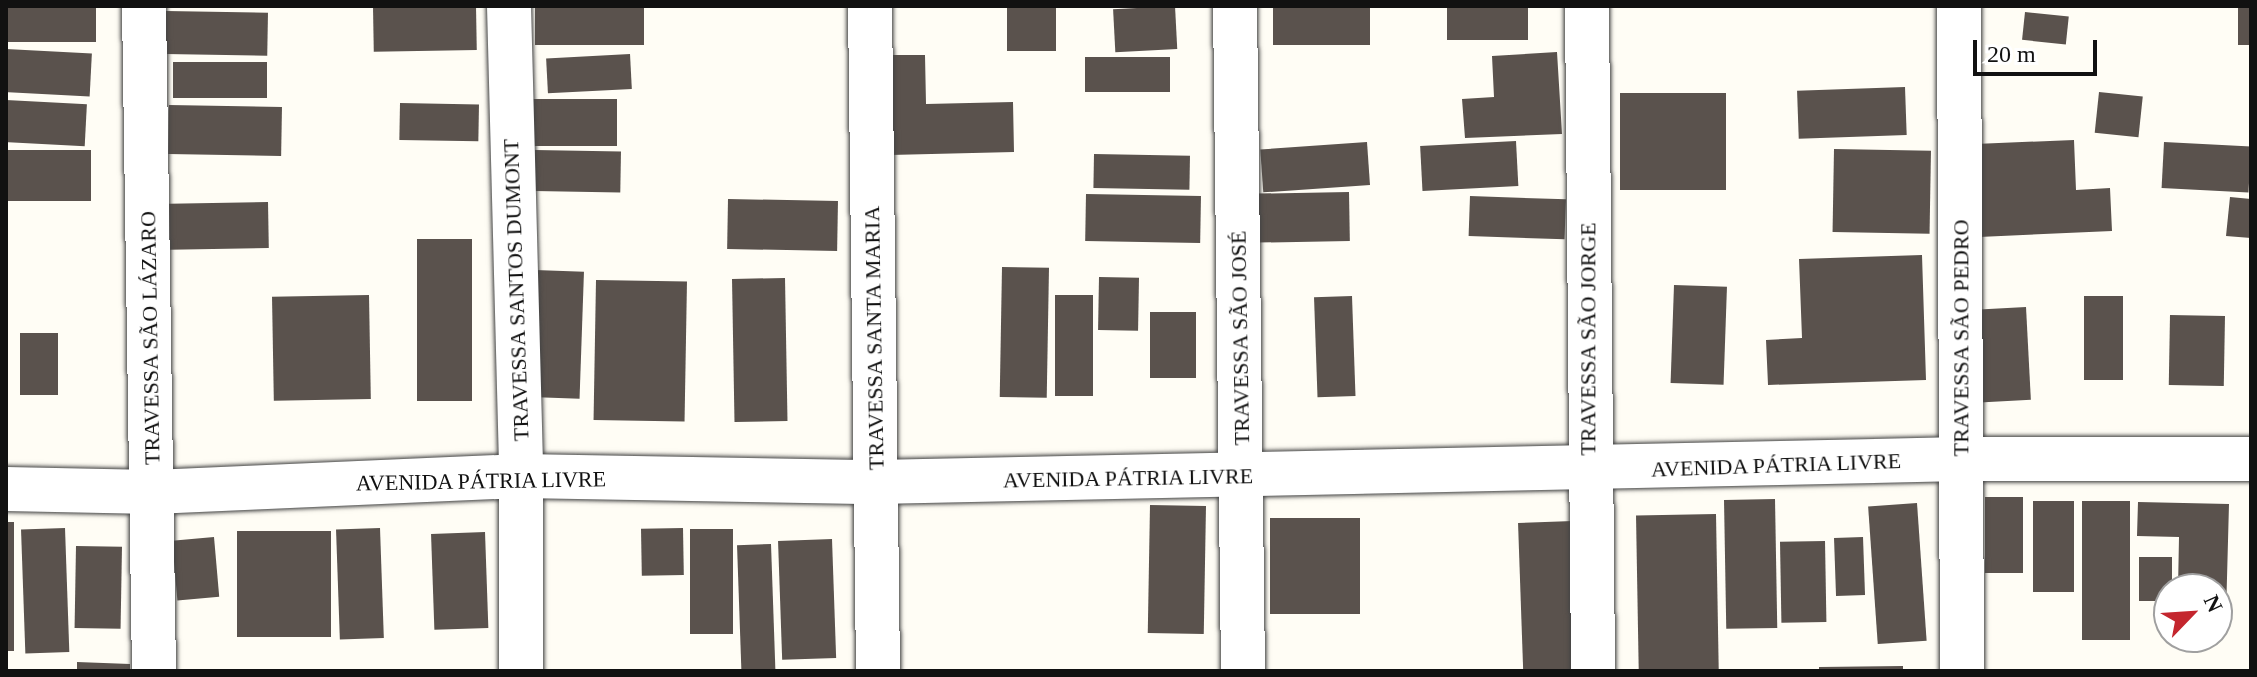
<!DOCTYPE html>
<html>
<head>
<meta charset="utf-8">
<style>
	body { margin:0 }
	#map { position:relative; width:2257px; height:677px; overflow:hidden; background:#fffdf5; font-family:"Times New Roman",serif }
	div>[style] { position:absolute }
	.building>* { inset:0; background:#5a524d; transform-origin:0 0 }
	.roads { filter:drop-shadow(0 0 2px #444) drop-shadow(0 0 2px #444) }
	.street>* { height:44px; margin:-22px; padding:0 22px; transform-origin:22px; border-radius:22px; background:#fff }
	span { translate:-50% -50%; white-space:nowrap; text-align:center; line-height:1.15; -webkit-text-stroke:8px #fff; paint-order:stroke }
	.street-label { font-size:22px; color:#111 }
	.frame { position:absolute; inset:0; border:8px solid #111; pointer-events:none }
	.north { position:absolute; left:2153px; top:573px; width:80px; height:80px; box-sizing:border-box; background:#fff; border:2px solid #a0a0a0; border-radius:50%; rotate:65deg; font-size:22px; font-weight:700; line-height:32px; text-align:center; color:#111 }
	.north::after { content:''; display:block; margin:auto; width:28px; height:36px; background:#c4262e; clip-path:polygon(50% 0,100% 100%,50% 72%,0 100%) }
	.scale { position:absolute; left:1973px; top:40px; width:124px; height:36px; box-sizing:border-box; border:4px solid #111; border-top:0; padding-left:10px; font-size:24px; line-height:28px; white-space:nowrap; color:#111; -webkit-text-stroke:6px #fff; paint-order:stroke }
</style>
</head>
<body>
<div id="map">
	<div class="building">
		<i style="left:6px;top:6px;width:90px;height:36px"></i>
		<i style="left:476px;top:6px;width:44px;height:103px;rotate:89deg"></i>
		<i style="left:535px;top:6px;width:109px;height:39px"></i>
		<i style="left:1007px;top:6px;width:49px;height:45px"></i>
		<i style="left:1175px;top:6px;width:43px;height:62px;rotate:87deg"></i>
		<i style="left:1273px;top:6px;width:97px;height:39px"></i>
		<i style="left:1447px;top:6px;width:81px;height:34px"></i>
		<i style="left:2238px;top:6px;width:13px;height:39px"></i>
		<i style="left:166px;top:11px;width:102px;height:43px;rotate:1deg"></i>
		<i style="left:2025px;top:12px;width:44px;height:28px;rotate:6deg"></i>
		<i style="left:6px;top:49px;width:86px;height:43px;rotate:3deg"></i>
		<i style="clip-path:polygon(1557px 52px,1562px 134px,1465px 138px,1462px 99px,1494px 97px,1492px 56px)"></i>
		<i style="left:630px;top:54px;width:35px;height:84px;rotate:87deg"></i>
		<i style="clip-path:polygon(888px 55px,925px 55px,926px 104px,1013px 102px,1014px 152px,890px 155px)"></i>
		<i style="left:1085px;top:57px;width:85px;height:35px"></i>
		<i style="left:173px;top:62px;width:94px;height:36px"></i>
		<i style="left:1905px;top:87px;width:48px;height:108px;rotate:88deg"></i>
		<i style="left:2099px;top:92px;width:44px;height:41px;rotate:6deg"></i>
		<i style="left:1620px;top:93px;width:106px;height:97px"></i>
		<i style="left:532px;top:99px;width:85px;height:47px"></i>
		<i style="left:6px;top:100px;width:81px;height:42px;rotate:3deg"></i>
		<i style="left:400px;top:103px;width:79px;height:37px;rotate:1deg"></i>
		<i style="left:169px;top:105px;width:113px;height:49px;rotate:1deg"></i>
		<i style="clip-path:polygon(2074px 140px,2076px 190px,2110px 188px,2112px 231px,1979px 237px,1975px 144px)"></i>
		<i style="left:1516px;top:141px;width:45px;height:96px;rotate:87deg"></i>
		<i style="left:1367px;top:142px;width:43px;height:107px;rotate:86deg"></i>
		<i style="left:2164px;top:142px;width:87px;height:46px;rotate:3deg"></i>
		<i style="left:1834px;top:149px;width:97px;height:83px;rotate:1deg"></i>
		<i style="left:6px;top:150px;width:85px;height:51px"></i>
		<i style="left:535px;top:150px;width:86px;height:41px;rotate:1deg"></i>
		<i style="left:1094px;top:154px;width:96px;height:34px;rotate:1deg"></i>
		<i style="left:1349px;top:192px;width:49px;height:93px;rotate:89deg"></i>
		<i style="left:1086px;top:194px;width:115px;height:47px;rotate:1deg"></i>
		<i style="left:1470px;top:196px;width:96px;height:40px;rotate:2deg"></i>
		<i style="clip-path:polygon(2230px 197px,2251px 199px,2251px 238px,2226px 236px)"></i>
		<i style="left:728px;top:199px;width:110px;height:50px;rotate:1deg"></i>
		<i style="left:268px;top:202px;width:46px;height:99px;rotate:89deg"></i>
		<i style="left:417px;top:239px;width:55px;height:162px"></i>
		<i style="clip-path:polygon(1922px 255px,1926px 380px,1768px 385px,1766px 340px,1802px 338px,1799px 259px)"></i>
		<i style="left:1002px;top:267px;width:47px;height:130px;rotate:1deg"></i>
		<i style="left:535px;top:270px;width:49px;height:127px;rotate:2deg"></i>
		<i style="left:1099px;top:277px;width:40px;height:53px;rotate:1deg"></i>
		<i style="left:785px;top:278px;width:143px;height:53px;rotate:89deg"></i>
		<i style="left:596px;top:280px;width:91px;height:140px;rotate:1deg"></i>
		<i style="left:1674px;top:285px;width:53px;height:98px;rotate:2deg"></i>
		<i style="left:369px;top:295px;width:104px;height:97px;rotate:89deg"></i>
		<i style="left:1055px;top:295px;width:38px;height:101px"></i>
		<i style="left:1352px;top:296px;width:100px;height:38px;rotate:88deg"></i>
		<i style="left:2084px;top:296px;width:39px;height:84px"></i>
		<i style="left:2026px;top:307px;width:93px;height:56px;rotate:87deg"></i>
		<i style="left:1150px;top:312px;width:46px;height:66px"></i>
		<i style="left:2170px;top:315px;width:55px;height:70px;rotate:1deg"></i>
		<i style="left:20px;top:333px;width:38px;height:62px"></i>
		<i style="left:1985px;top:497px;width:38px;height:76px"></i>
		<i style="left:1775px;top:499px;width:129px;height:51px;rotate:89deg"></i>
		<i style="left:2033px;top:501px;width:41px;height:91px"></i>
		<i style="left:2082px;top:501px;width:48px;height:139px"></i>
		<i style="clip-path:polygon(2138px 502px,2229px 504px,2226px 615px,2217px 615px,2217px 589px,2178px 589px,2179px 537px,2137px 536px)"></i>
		<i style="left:1917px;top:503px;width:138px;height:49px;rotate:86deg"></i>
		<i style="left:1150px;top:505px;width:56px;height:128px;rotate:1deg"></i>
		<i style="left:1716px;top:514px;width:155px;height:80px;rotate:89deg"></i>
		<i style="left:1270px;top:518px;width:90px;height:96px"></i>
		<i style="left:1573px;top:521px;width:149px;height:55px;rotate:88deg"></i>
		<i style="left:6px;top:522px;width:8px;height:129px"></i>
		<i style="left:65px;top:528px;width:124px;height:44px;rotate:88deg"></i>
		<i style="left:380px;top:528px;width:110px;height:44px;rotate:88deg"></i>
		<i style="left:683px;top:528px;width:47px;height:42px;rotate:89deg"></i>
		<i style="left:690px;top:529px;width:43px;height:105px"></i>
		<i style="left:237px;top:531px;width:94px;height:106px"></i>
		<i style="left:485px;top:532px;width:96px;height:54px;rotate:88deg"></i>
		<i style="left:214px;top:537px;width:60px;height:42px;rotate:85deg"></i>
		<i style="left:1863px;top:537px;width:58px;height:29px;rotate:88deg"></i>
		<i style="left:832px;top:539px;width:119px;height:54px;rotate:88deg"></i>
		<i style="left:1825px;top:541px;width:81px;height:45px;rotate:89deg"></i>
		<i style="left:771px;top:544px;width:127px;height:34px;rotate:88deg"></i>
		<i style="left:76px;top:546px;width:46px;height:82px;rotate:1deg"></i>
		<i style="left:2139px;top:557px;width:33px;height:44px"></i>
		<i style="clip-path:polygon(77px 662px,130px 664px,130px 671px,77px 671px)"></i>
		<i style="clip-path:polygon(1903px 666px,1903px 671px,1819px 671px,1819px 667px)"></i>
	</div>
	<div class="roads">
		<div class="street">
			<i style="left:144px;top:6px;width:665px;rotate:89.14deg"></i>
			<i style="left:509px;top:6px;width:470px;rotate:88.5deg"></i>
			<i style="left:521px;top:476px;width:195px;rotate:90deg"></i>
			<i style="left:870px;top:6px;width:665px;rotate:89.31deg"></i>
			<i style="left:1235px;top:6px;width:665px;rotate:89.31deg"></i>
			<i style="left:1587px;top:6px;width:665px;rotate:89.48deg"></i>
			<i style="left:1959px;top:6px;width:665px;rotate:89.74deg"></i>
			<i style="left:6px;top:489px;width:147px;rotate:1.2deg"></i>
			<i style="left:153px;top:492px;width:368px;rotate:-2.5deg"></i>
			<i style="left:521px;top:476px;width:355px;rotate:1deg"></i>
			<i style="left:876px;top:482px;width:1086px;rotate:-1.21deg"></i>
			<i style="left:1962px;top:459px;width:289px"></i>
		</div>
	</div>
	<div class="street-label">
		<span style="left:516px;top:290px;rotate:-92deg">TRAVESSA SANTOS DUMONT</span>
		<span style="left:150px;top:338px;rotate:-91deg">TRAVESSA SÃO LÁZARO</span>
		<span style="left:874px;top:338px;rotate:-91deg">TRAVESSA SANTA MARIA</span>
		<span style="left:1240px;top:338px;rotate:-91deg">TRAVESSA SÃO JOSÉ</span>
		<span style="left:1961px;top:338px;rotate:-90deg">TRAVESSA SÃO PEDRO</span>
		<span style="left:1588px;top:339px;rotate:-90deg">TRAVESSA SÃO JORGE</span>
		<span style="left:1776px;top:465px;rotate:-2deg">AVENIDA PÁTRIA LIVRE</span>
		<span style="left:1128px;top:478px;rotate:-1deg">AVENIDA PÁTRIA LIVRE</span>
		<span style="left:481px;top:481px;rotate:-1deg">AVENIDA PÁTRIA LIVRE</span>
	</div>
	<div class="frame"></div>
	<div class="north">N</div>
	<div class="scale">20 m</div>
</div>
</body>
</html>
